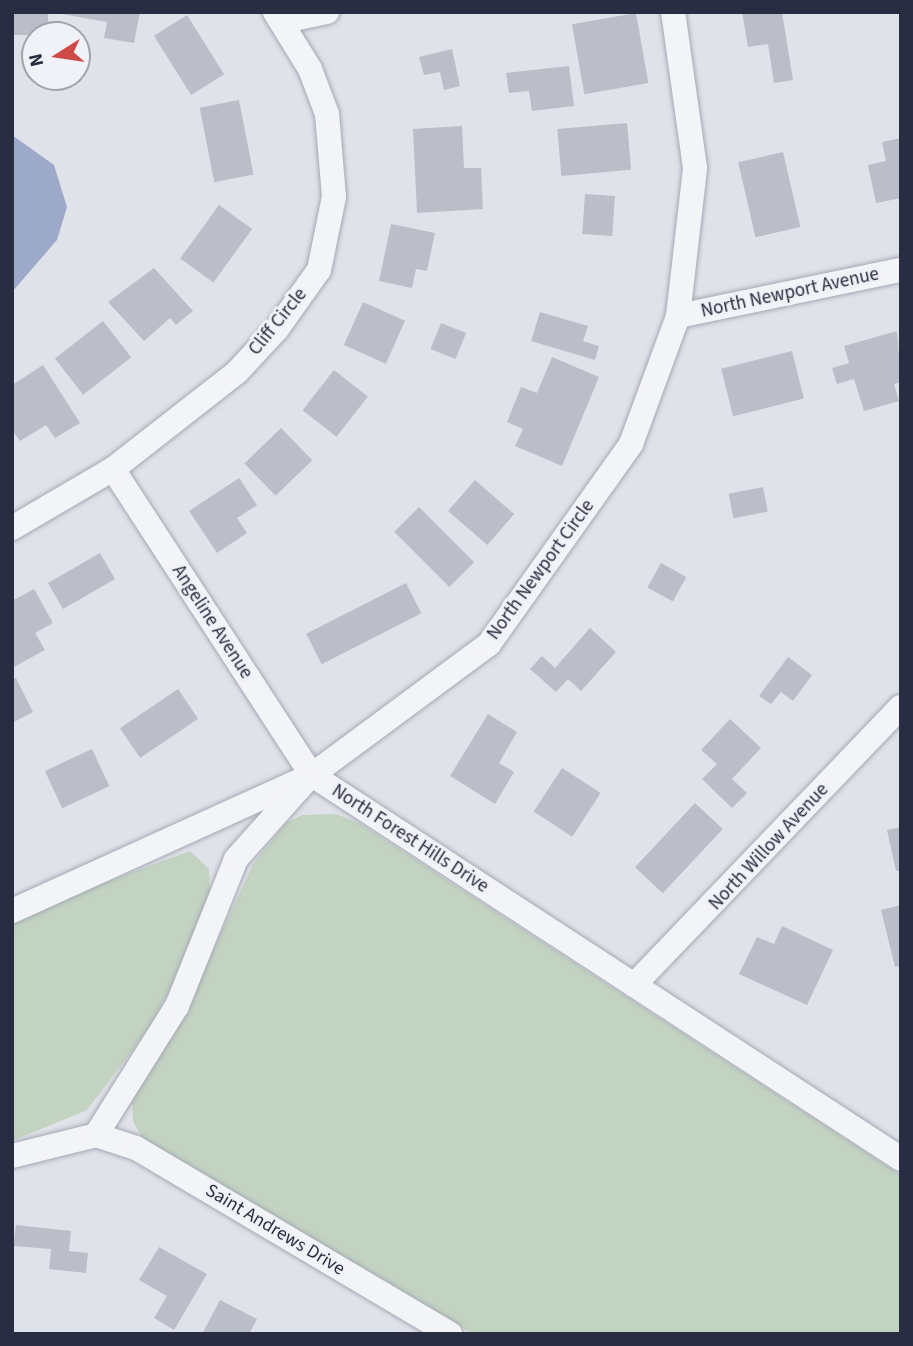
<!DOCTYPE html>
<html>
<head>
<meta charset="utf-8">
<style>
	body { margin:0 }
	#map { position:relative; width:913px; height:1346px; overflow:hidden; background:#e0e2e9; font-family:"Source Sans 3",sans-serif }
	div>[style] { position:absolute }
	.green>* { inset:0; background:#c3d3c2 }
	.water>* { inset:0; background:#9ca9c9 }
	.building>* { inset:0; background:#bbbdc9; transform-origin:0 0 }
	.roads { filter:drop-shadow(0 0 2px #a5a8b3) drop-shadow(0 0 2px #a5a8b3) }
	.street>* { height:24px; margin:-12px; padding:0 12px; transform-origin:12px; border-radius:12px; background:#f3f4f8 }
	span { translate:-50% -50%; white-space:nowrap; text-align:center; line-height:1.15; -webkit-text-stroke:6px #f0f2f7; paint-order:stroke }
	.street-label { font-size:19px; color:#292d41 }
	.frame { position:absolute; inset:0; border:14px solid #292d41; pointer-events:none }
	.north { position:absolute; left:21px; top:21px; width:70px; height:70px; box-sizing:border-box; background:#f0f2f7; border:2px solid #a0a3ae; border-radius:50%; rotate:258deg; font-size:19px; font-weight:700; line-height:28px; text-align:center; color:#292d41 }
	.north::after { content:''; display:block; margin:auto; width:24px; height:32px; background:#ce4a46; clip-path:polygon(50% 0,100% 100%,50% 72%,0 100%) }
</style>
</head>
<body>
<div id="map">
	<div class="green">
		<i style="clip-path:polygon(336px 814px,359px 823px,901px 1175px,901px 1334px,473px 1334px,144px 1142px,133px 1121px,132px 1102px,200px 978px,253px 864px,286px 823px,302px 815px)"></i>
		<i style="clip-path:polygon(190px 851px,209px 869px,210px 891px,173px 984px,146px 1033px,87px 1110px,12px 1141px,12px 916px)"></i>
	</div>
	<div class="water">
		<i style="clip-path:polygon(12px 135px,54px 165px,67px 207px,57px 240px,12px 292px)"></i>
	</div>
	<div class="building">
		<i style="left:12px;top:12px;width:36px;height:23px"></i>
		<i style="clip-path:polygon(140px 12px,134px 43px,104px 38px,107px 22px,62px 14px)"></i>
		<i style="clip-path:polygon(742px 12px,782px 12px,793px 80px,774px 83px,768px 44px,748px 47px)"></i>
		<i style="left:636px;top:13px;width:71px;height:65px;rotate:80deg"></i>
		<i style="left:187px;top:15px;width:70px;height:39px;rotate:58deg"></i>
		<i style="clip-path:polygon(452px 49px,460px 86px,444px 90px,440px 72px,424px 75px,419px 57px)"></i>
		<i style="clip-path:polygon(569px 66px,574px 106px,532px 111px,529px 91px,509px 93px,506px 73px)"></i>
		<i style="left:239px;top:100px;width:76px;height:40px;rotate:79deg"></i>
		<i style="left:627px;top:123px;width:47px;height:70px;rotate:85deg"></i>
		<i style="clip-path:polygon(462px 126px,464px 168px,481px 168px,483px 209px,417px 213px,413px 129px)"></i>
		<i style="clip-path:polygon(901px 138px,901px 198px,876px 203px,868px 165px,886px 161px,882px 142px)"></i>
		<i style="left:783px;top:152px;width:77px;height:46px;rotate:77deg"></i>
		<i style="left:585px;top:194px;width:30px;height:40px;rotate:4deg"></i>
		<i style="left:219px;top:205px;width:41px;height:66px;rotate:36deg"></i>
		<i style="clip-path:polygon(391px 224px,435px 233px,427px 271px,416px 269px,412px 288px,379px 281px)"></i>
		<i style="clip-path:polygon(154px 268px,193px 311px,176px 325px,170px 318px,144px 341px,108px 302px)"></i>
		<i style="left:363px;top:302px;width:46px;height:47px;rotate:24deg"></i>
		<i style="clip-path:polygon(540px 312px,588px 326px,583px 341px,599px 346px,595px 360px,531px 341px)"></i>
		<i style="left:103px;top:321px;width:46px;height:61px;rotate:52deg"></i>
		<i style="left:441px;top:323px;width:27px;height:28px;rotate:22deg"></i>
		<i style="clip-path:polygon(897px 331px,901px 382px,894px 384px,899px 401px,864px 411px,854px 379px,837px 384px,832px 368px,849px 363px,844px 346px)"></i>
		<i style="left:792px;top:351px;width:49px;height:73px;rotate:76deg"></i>
		<i style="clip-path:polygon(552px 357px,599px 377px,562px 466px,515px 446px,523px 429px,507px 422px,521px 387px,537px 393px)"></i>
		<i style="clip-path:polygon(43px 365px,80px 423px,55px 438px,46px 425px,20px 441px,12px 430px,12px 385px)"></i>
		<i style="left:334px;top:370px;width:43px;height:51px;rotate:38deg"></i>
		<i style="left:281px;top:428px;width:45px;height:51px;rotate:46deg"></i>
		<i style="clip-path:polygon(239px 478px,257px 505px,237px 518px,247px 533px,217px 553px,189px 511px)"></i>
		<i style="left:475px;top:480px;width:52px;height:41px;rotate:41deg"></i>
		<i style="left:763px;top:487px;width:25px;height:35px;rotate:79deg"></i>
		<i style="left:419px;top:507px;width:78px;height:35px;rotate:45deg"></i>
		<i style="left:100px;top:553px;width:30px;height:60px;rotate:60deg"></i>
		<i style="left:661px;top:563px;width:29px;height:28px;rotate:29deg"></i>
		<i style="left:406px;top:583px;width:34px;height:112px;rotate:63deg"></i>
		<i style="clip-path:polygon(34px 589px,53px 623px,35px 633px,45px 650px,12px 668px,12px 601px)"></i>
		<i style="clip-path:polygon(590px 628px,616px 652px,581px 691px,568px 679px,556px 692px,530px 669px,542px 656px,555px 668px)"></i>
		<i style="clip-path:polygon(788px 657px,812px 675px,793px 701px,781px 692px,771px 704px,759px 696px)"></i>
		<i style="clip-path:polygon(16px 678px,33px 712px,12px 723px,12px 680px)"></i>
		<i style="left:178px;top:689px;width:36px;height:70px;rotate:56deg"></i>
		<i style="clip-path:polygon(488px 714px,517px 732px,499px 763px,514px 772px,495px 804px,450px 776px)"></i>
		<i style="clip-path:polygon(730px 719px,761px 748px,732px 779px,747px 793px,732px 808px,702px 779px,717px 764px,701px 750px)"></i>
		<i style="left:92px;top:749px;width:41px;height:52px;rotate:65deg"></i>
		<i style="left:562px;top:768px;width:46px;height:52px;rotate:33deg"></i>
		<i style="left:695px;top:803px;width:38px;height:88px;rotate:43deg"></i>
		<i style="clip-path:polygon(901px 827px,901px 870px,896px 871px,887px 830px)"></i>
		<i style="clip-path:polygon(901px 905px,901px 966px,895px 967px,881px 910px)"></i>
		<i style="clip-path:polygon(782px 926px,833px 950px,807px 1005px,739px 974px,757px 937px,774px 944px)"></i>
		<i style="clip-path:polygon(16px 1225px,71px 1231px,69px 1251px,88px 1253px,86px 1273px,49px 1269px,51px 1249px,13px 1246px)"></i>
		<i style="clip-path:polygon(159px 1247px,207px 1274px,174px 1330px,154px 1318px,167px 1296px,139px 1280px)"></i>
		<i style="clip-path:polygon(220px 1300px,257px 1319px,249px 1334px,202px 1334px)"></i>
	</div>
	<div class="roads">
		<div class="street">
			<i style="left:284px;top:21px;width:44px;rotate:-11.8deg"></i>
			<i style="left:678px;top:316px;width:228px;rotate:-11.7deg"></i>
			<i style="left:113px;top:469px;width:365px;rotate:57deg"></i>
			<i style="left:312px;top:775px;width:703px;rotate:33.1deg"></i>
			<i style="left:12px;top:528px;width:117px;rotate:-30.3deg"></i>
			<i style="left:113px;top:469px;width:157px;rotate:-38deg"></i>
			<i style="left:237px;top:372px;width:59px;rotate:-47.1deg"></i>
			<i style="left:277px;top:329px;width:72px;rotate:-54.6deg"></i>
			<i style="left:319px;top:270px;width:75px;rotate:-78.4deg"></i>
			<i style="left:334px;top:197px;width:83px;rotate:-94.8deg"></i>
			<i style="left:327px;top:114px;width:48px;rotate:-110.7deg"></i>
			<i style="left:310px;top:69px;width:67px;rotate:-121.6deg"></i>
			<i style="left:12px;top:911px;width:329px;rotate:-24.4deg"></i>
			<i style="left:312px;top:775px;width:220px;rotate:-36.5deg"></i>
			<i style="left:489px;top:644px;width:245px;rotate:-54.6deg"></i>
			<i style="left:631px;top:444px;width:136px;rotate:-69.8deg"></i>
			<i style="left:678px;top:316px;width:149px;rotate:-83.4deg"></i>
			<i style="left:695px;top:168px;width:158px;rotate:-98deg"></i>
			<i style="left:634px;top:985px;width:385px;rotate:-46.2deg"></i>
			<i style="left:96px;top:1135px;width:42px;rotate:18deg"></i>
			<i style="left:136px;top:1148px;width:365px;rotate:30.6deg"></i>
			<i style="left:12px;top:1156px;width:87px;rotate:-14deg"></i>
			<i style="left:96px;top:1135px;width:152px;rotate:-57.9deg"></i>
			<i style="left:177px;top:1006px;width:158px;rotate:-68.1deg"></i>
			<i style="left:236px;top:859px;width:102px;rotate:-48.2deg"></i>
		</div>
	</div>
	<div class="street-label">
		<span style="left:790px;top:293px;rotate:-12deg">North Newport Avenue</span>
		<span style="left:278px;top:322px;rotate:-51deg">Cliff Circle</span>
		<span style="left:541px;top:570px;rotate:-54deg">North Newport Circle</span>
		<span style="left:212px;top:622px;rotate:57deg">Angeline Avenue</span>
		<span style="left:410px;top:839px;rotate:33deg">North Forest Hills Drive</span>
		<span style="left:769px;top:847px;rotate:-47deg">North Willow Avenue</span>
		<span style="left:275px;top:1230px;rotate:31deg">Saint Andrews Drive</span>
	</div>
	<div class="frame"></div>
	<div class="north">N</div>
</div>
</body>
</html>
